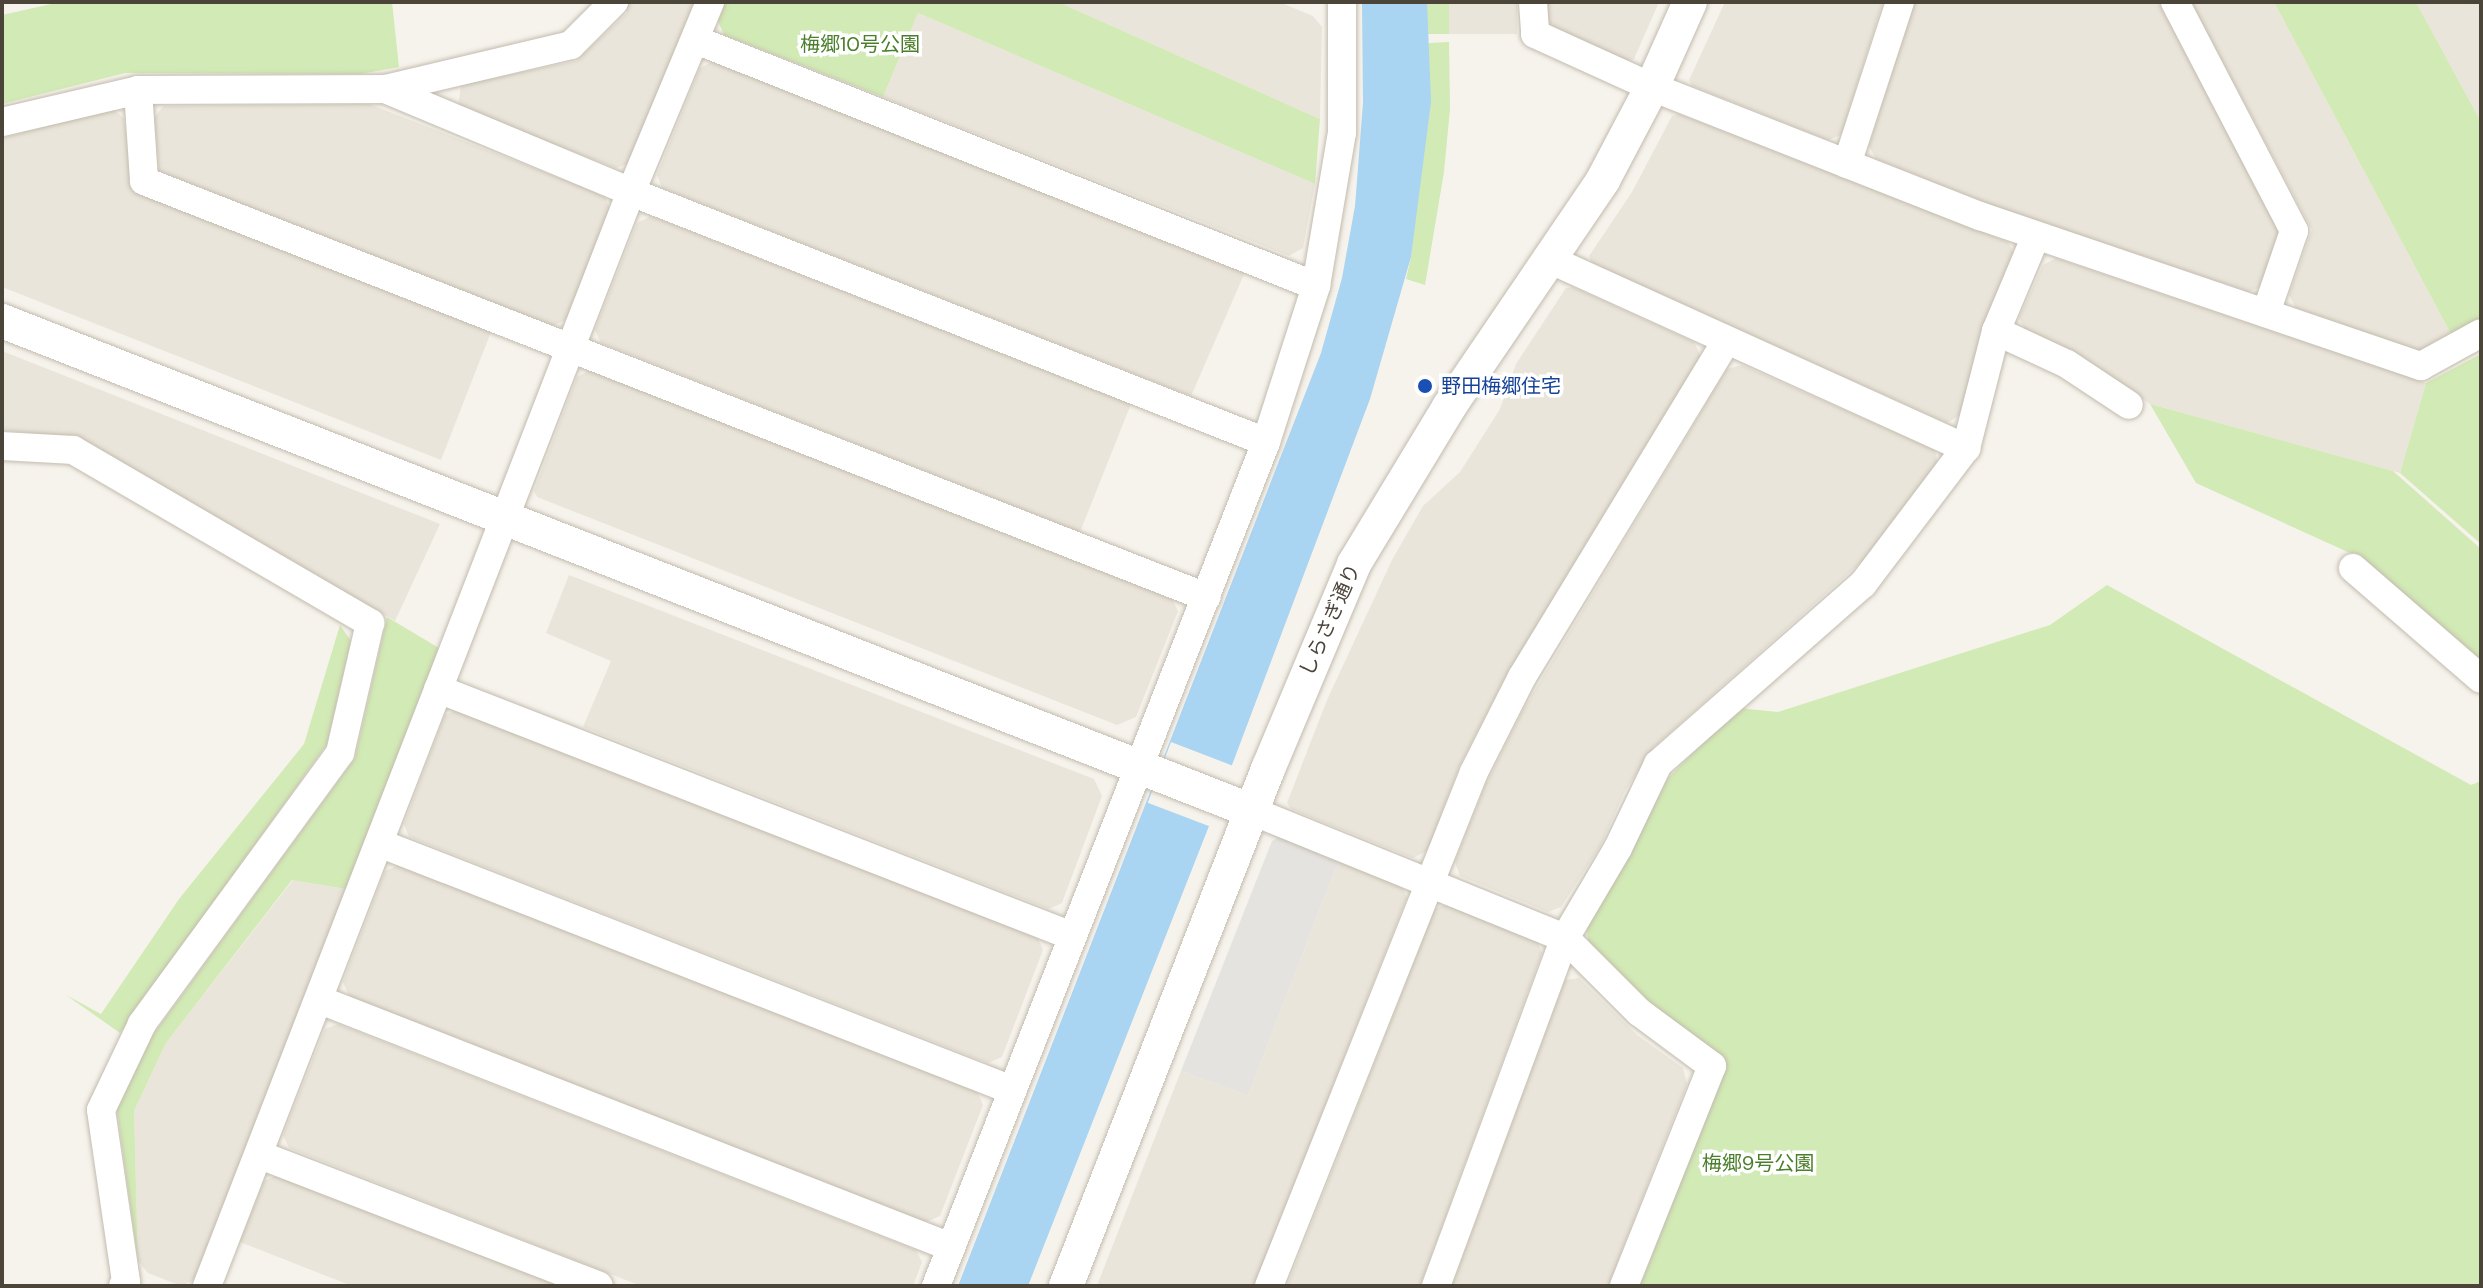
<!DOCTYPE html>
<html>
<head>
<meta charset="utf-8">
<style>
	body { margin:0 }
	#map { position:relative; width:2483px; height:1288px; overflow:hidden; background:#f6f3ec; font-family:"DM Sans","Noto Sans JP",sans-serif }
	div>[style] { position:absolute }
	.residential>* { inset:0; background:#eae5da; transform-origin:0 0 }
	.green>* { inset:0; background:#d2eab5; transform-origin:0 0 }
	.parking>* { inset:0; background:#e5e3e0 }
	.water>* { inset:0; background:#a9d4f2 }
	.pier>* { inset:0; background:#f6f3ec; transform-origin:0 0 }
	.roads { filter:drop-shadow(0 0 2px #c2bbae) drop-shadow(0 0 2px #c2bbae) }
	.minor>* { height:28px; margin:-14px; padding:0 14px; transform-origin:14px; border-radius:14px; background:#fff }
	.tertiary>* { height:34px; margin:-17px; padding:0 17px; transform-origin:17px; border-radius:17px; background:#fff }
	.dots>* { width:22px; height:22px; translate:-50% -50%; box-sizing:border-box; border:4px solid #fff; border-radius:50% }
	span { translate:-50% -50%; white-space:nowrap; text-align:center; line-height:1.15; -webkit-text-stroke:7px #fff; paint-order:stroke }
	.park-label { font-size:20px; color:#4a7f2a }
	.transit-label { font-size:20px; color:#164399 }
	.left { translate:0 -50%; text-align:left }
	.street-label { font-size:20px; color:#4b4439 }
	.frame { position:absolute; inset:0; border:4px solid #4b4439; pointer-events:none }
</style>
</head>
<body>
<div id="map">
	<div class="residential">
		<i style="clip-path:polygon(627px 2px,694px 2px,630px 163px,616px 168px,458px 107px,461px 85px,576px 61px,627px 13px)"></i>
		<i style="clip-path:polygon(1058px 2px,1279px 2px,1313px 16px,1322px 27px,1320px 119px)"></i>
		<i style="left:1449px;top:2px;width:68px;height:32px"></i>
		<i style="clip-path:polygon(1546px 2px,1659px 2px,1634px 59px,1627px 61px,1555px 30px,1547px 18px)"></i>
		<i style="clip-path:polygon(1725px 2px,1883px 2px,1841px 135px,1828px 140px,1692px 86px,1689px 80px)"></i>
		<i style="clip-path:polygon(1915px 2px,2158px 2px,2280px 232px,2262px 286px,2249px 292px,1994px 206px,1876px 159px,1869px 146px)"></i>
		<i style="clip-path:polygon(2191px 2px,2274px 2px,2452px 336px,2423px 352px,2296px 308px,2289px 295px,2312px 230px)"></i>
		<i style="clip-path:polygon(2416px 2px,2481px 2px,2481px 122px)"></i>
		<i style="clip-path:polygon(918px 13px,1315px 184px,1303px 248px,1289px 256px,883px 97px)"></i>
		<i style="clip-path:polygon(714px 61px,1246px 270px,1191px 396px,662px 188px,657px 175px,700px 68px)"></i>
		<i style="clip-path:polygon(369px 104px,605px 196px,610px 210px,566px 320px,553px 326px,159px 171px,154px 117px,164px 106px)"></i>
		<i style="clip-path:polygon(112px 109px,124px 118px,133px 191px,491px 332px,441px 460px,2px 287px,2px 138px)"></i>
		<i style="clip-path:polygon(1679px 114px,2008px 242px,2015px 255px,1960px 415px,1947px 423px,1592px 263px,1589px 256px,1632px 192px,1672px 116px)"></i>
		<i style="clip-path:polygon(651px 216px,1131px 404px,1080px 532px,601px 343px,595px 330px,637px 223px)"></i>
		<i style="clip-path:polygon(2056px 258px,2426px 383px,2400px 473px,2150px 404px,2078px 355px,2026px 332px,2019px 318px,2043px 265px)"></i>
		<i style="clip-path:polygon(1573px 287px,1694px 342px,1701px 357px,1507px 674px,1459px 767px,1427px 851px,1413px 858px,1291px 809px,1287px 803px,1327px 700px,1392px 560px,1423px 506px,1460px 472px,1500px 409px,1516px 364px,1566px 288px)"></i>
		<i style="clip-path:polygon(2px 351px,440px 524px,395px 621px,79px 438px,2px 430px)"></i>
		<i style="clip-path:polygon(1742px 365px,1935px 450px,1938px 465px,1868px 556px,1655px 746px,1625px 791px,1601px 845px,1561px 907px,1548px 912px,1460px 876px,1455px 862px,1486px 784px,1523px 710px,1727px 369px)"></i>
		<i style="clip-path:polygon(590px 370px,1172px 599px,1178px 611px,1136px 717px,1117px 725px,537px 497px,534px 491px,577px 377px)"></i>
		<i style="clip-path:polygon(569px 575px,1094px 779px,1102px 796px,1062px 903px,1049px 909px,583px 727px,611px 661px,546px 633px)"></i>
		<i style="clip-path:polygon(459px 709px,1037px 936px,1043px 950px,1002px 1057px,988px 1063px,409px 837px,404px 824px,445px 715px)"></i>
		<i style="clip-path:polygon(1339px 860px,1401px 884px,1407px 897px,1254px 1286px,1099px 1286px,1098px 1283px,1181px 1071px,1248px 1096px)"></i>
		<i style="clip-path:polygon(399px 865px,977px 1091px,983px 1105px,940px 1216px,926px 1222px,349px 996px,343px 982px,385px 871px)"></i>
		<i style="clip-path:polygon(293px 880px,346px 889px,194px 1280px,181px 1286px,148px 1273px,138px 1261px,134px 1111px,166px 1043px)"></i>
		<i style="clip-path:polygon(1449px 903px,1537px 940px,1542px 953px,1420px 1286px,1287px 1286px,1435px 909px)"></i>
		<i style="clip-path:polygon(1579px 978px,1637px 1035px,1683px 1068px,1687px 1084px,1608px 1286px,1452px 1286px,1565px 980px)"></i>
		<i style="clip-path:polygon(338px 1024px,916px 1250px,922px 1262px,913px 1286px,641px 1286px,289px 1148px,283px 1135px,325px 1029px)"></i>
		<i style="clip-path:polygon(277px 1175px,561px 1286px,352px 1286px,240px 1242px,264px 1181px)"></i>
	</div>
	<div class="green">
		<i style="clip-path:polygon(60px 2px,392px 2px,399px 67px,360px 74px,125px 73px,2px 104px,2px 15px)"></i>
		<i style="clip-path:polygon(725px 2px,1058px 2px,1320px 119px,1315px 184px,918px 13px,883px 97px,724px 35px,718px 21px)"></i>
		<i style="left:1427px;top:2px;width:22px;height:32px"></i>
		<i style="clip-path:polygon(2274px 2px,2416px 2px,2481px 122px,2481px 320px,2452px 336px)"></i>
		<i style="clip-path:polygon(1449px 42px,1450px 109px,1444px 172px,1425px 285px,1406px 279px,1411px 257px,1428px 43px)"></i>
		<i style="clip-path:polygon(2481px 354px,2481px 544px,2400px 473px,2426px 383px)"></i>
		<i style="clip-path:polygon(2150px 404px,2393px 471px,2481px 549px,2481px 663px,2361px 558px,2196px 483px)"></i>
		<i style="clip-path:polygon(2107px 585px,2471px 785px,2481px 781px,2481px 1286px,1640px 1286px,1726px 1065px,1613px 974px,1588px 940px,1586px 925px,1627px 860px,1668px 778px,1738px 708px,1778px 712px,2050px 625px)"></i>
		<i style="clip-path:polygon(387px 617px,439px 648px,346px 889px,292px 880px,166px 1043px,134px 1111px,138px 1261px,117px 1110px,152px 1036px,355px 758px)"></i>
		<i style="clip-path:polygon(340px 625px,351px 641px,327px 744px,120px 1033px,66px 995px,101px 1014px,179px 899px,304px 744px)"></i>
	</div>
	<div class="parking">
		<i style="clip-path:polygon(1279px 837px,1339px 860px,1248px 1096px,1181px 1071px,1272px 841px)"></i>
	</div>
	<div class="water">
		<i style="clip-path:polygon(1362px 2px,1427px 2px,1431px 102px,1411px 257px,1370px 399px,1209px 826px,1028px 1286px,958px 1286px,1321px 353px,1342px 278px,1355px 206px,1363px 103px)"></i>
	</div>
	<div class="pier">
		<i style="left:1171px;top:742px;width:66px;height:65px;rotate:21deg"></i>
	</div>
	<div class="roads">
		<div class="minor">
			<i style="left:1533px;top:2px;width:32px;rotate:86deg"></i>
			<i style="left:1535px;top:34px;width:128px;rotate:24.4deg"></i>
			<i style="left:1652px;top:87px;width:352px;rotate:21.5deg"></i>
			<i style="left:1980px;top:216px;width:466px;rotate:18.8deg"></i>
			<i style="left:2421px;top:366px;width:68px;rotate:-28.8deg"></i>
			<i style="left:2175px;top:2px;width:258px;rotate:62.5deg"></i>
			<i style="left:2294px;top:231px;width:87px;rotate:108.9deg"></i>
			<i style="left:696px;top:40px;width:667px;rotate:21.64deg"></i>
			<i style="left:385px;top:89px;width:191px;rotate:-13.3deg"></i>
			<i style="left:571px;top:45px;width:61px;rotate:-45deg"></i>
			<i style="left:138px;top:90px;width:91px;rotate:86.2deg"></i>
			<i style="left:144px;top:181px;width:1141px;rotate:21.39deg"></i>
			<i style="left:2px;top:122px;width:140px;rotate:-13.2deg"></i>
			<i style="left:138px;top:90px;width:247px;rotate:-0.2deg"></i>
			<i style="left:385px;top:89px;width:267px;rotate:22.7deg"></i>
			<i style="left:631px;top:192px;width:682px;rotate:21.49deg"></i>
			<i style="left:1847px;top:164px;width:170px;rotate:-71.9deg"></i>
			<i style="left:1551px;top:260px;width:456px;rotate:24.4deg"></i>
			<i style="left:1996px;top:331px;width:78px;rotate:24.9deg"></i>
			<i style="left:2067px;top:364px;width:74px;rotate:33.5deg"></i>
			<i style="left:2px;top:446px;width:71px;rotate:3.2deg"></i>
			<i style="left:73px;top:450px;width:344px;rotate:30.2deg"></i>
			<i style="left:370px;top:623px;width:133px;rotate:103deg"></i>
			<i style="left:340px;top:753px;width:336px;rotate:126.2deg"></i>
			<i style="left:142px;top:1024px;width:95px;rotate:115.5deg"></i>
			<i style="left:101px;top:1110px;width:174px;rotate:81.7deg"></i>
			<i style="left:126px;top:1282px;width:5px;rotate:127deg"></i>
			<i style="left:2353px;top:568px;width:169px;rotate:40.9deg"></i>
			<i style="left:438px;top:689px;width:680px;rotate:21.29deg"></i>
			<i style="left:1252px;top:811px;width:338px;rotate:22.1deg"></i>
			<i style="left:1565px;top:938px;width:105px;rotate:45deg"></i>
			<i style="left:1639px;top:1012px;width:91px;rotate:36.5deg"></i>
			<i style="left:1712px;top:1066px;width:237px;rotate:111.8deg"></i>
			<i style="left:379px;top:843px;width:679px;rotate:21.32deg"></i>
			<i style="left:320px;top:1000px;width:678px;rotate:21.38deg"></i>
			<i style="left:260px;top:1155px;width:363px;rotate:21.1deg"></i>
			<i style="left:207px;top:1286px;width:1173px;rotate:-68.82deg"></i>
			<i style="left:631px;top:192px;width:206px;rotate:-67.4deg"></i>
			<i style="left:936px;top:1286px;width:906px;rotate:-68.64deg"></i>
			<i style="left:1266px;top:442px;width:164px;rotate:-72.2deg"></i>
			<i style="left:1316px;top:286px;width:155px;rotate:-80.4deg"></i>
			<i style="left:1342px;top:133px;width:131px;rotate:-90deg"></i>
			<i style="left:1269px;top:1286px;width:553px;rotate:-68.26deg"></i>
			<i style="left:1474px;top:772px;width:106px;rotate:-63.2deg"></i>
			<i style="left:1522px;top:677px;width:392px;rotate:-58.7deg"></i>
			<i style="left:1436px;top:1286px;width:371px;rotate:-69.7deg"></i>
			<i style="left:1565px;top:938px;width:104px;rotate:-59.5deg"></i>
			<i style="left:1618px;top:848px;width:93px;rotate:-64.5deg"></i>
			<i style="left:1658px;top:764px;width:273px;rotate:-41.3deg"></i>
			<i style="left:1863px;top:584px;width:171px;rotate:-52.9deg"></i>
			<i style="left:1966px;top:448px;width:121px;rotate:-75.6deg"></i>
			<i style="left:1996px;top:331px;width:103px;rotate:-67.2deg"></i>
		</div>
		<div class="tertiary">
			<i style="left:2px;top:321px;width:1343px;rotate:21.41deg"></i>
			<i style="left:1066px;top:1286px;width:555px;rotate:-68.66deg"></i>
			<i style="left:1268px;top:769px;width:222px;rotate:-67.2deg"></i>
			<i style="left:1354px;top:564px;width:184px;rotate:-58.8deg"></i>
			<i style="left:1449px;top:407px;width:274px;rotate:-55.8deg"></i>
			<i style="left:1603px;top:180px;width:105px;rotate:-62.2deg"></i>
			<i style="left:1652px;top:87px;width:93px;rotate:-65.9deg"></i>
		</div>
	</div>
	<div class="dots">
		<i style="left:1425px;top:386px;background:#1a4fb4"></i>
	</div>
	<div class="park-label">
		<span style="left:860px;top:44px">梅郷10号公園</span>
		<span style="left:1758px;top:1163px">梅郷9号公園</span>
	</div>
	<div class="transit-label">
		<span class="left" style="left:1441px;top:386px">野田梅郷住宅</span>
	</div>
	<div class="street-label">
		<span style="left:1330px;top:620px;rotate:-66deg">しらさぎ通り</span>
	</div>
	<div class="frame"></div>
</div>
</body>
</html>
